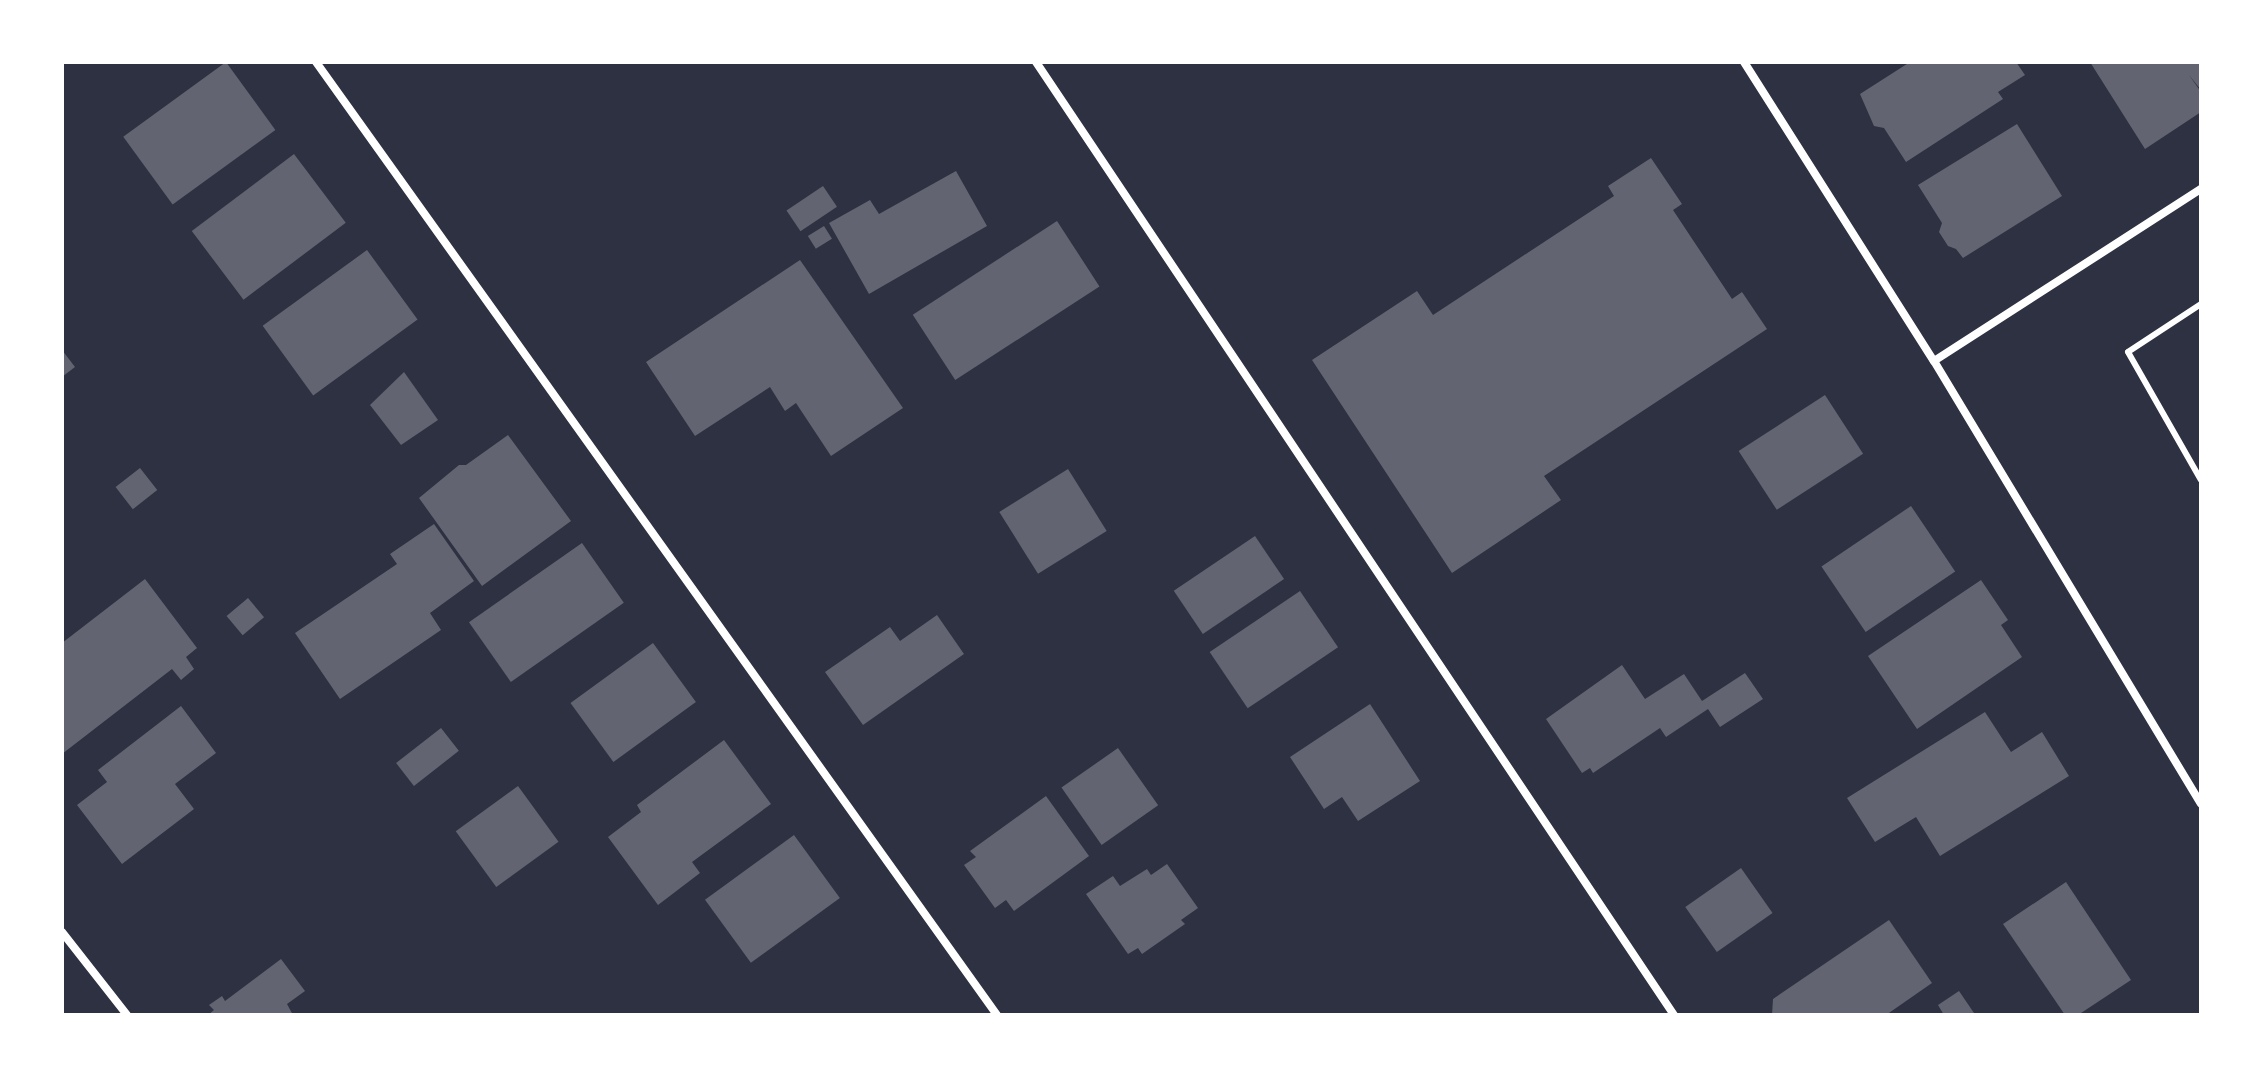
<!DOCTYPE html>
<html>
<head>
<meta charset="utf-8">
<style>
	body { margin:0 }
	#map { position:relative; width:2263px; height:1077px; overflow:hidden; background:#2d3142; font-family:"Varela Round",sans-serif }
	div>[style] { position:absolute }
	.building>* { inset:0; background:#626471; transform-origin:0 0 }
	.service>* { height:6px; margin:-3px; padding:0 3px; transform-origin:3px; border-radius:3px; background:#fff }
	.minor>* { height:8px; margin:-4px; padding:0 4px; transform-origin:4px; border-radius:4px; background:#fff }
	span { translate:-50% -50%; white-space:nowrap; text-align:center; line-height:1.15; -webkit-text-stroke:6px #fff; paint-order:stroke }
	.frame { position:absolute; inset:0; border:64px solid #fff; pointer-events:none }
</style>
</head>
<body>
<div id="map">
	<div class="building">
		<i style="left:226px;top:62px;width:84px;height:127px;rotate:54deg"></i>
		<i style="clip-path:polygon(1910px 62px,2016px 62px,2025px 75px,1998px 92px,2003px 99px,1906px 162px,1884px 128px,1874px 126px,1860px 94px)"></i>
		<i style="clip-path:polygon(2090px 62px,2201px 62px,2201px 90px,2189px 75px,2201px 92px,2201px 112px,2145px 149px)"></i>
		<i style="clip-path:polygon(2017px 124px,2062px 196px,1963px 258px,1956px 249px,1948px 246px,1939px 232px,1942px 223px,1918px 185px)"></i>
		<i style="left:294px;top:154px;width:86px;height:128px;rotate:53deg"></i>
		<i style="clip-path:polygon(1651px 158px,1682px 204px,1673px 210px,1732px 299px,1742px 292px,1767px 329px,1544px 476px,1561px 500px,1452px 573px,1312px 360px,1417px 291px,1433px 315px,1614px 196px,1608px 186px)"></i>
		<i style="clip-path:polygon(956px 171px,987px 226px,869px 294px,829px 223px,870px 200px,879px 214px)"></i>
		<i style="left:823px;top:186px;width:25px;height:44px;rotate:56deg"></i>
		<i style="left:1057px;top:221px;width:78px;height:172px;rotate:57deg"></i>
		<i style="left:824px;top:226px;width:15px;height:19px;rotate:58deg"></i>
		<i style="left:367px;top:250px;width:86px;height:129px;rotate:54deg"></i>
		<i style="clip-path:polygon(800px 260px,903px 408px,831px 456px,796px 403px,785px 411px,770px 387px,695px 436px,646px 362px)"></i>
		<i style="clip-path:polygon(62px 350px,75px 367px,62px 377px)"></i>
		<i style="clip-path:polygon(404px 372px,438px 420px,401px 445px,370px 405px)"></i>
		<i style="left:1825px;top:395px;width:70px;height:103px;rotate:57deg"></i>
		<i style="clip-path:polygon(508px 435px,571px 521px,482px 586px,419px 498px,459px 465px,466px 465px)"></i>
		<i style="left:140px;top:468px;width:28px;height:31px;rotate:52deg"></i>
		<i style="left:1068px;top:469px;width:73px;height:81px;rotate:58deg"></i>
		<i style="left:1911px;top:506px;width:79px;height:108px;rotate:56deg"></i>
		<i style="clip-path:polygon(434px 524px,474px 581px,430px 613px,441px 630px,340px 699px,295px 633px,397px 564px,390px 554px)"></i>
		<i style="left:1255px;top:536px;width:52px;height:98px;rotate:56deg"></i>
		<i style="left:582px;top:543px;width:73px;height:138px;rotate:55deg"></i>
		<i style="clip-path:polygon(145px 579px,197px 648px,186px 657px,194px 669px,181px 680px,172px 669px,62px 754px,62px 643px)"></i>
		<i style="clip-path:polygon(1981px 580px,2008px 620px,2001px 625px,2022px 657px,1917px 729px,1868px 656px)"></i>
		<i style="left:1300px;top:591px;width:68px;height:109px;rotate:56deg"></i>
		<i style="left:248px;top:598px;width:25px;height:28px;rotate:50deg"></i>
		<i style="clip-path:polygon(937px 615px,964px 654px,863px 725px,825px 672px,890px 627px,900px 641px)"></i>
		<i style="left:653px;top:643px;width:73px;height:102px;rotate:54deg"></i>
		<i style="clip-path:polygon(1622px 665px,1645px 699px,1684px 674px,1702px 701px,1745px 673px,1763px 699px,1720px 727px,1708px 709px,1666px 737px,1660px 728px,1593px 773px,1590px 768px,1582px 773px,1546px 719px)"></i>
		<i style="clip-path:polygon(1370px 704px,1420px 781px,1358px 821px,1342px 797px,1324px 809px,1290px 757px)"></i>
		<i style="clip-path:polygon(181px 706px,216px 753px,175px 784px,194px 809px,122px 864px,77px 805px,107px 782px,98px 770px)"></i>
		<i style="clip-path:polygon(1985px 712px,2011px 752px,2042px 732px,2069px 776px,1940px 856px,1916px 817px,1875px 842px,1847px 798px)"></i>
		<i style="left:441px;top:728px;width:29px;height:57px;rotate:52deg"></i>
		<i style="clip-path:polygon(724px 740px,771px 804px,692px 862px,700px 873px,658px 905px,608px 837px,641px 812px,637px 805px)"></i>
		<i style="left:1118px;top:748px;width:70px;height:69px;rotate:55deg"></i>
		<i style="left:518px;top:786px;width:69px;height:77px;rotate:54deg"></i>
		<i style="clip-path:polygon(1046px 796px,1089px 856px,1014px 911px,1006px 900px,995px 908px,964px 865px,976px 857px,970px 851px)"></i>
		<i style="left:794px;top:835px;width:78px;height:110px;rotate:54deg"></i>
		<i style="clip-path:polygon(1167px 864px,1198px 908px,1181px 920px,1185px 924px,1142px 954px,1138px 948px,1128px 954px,1086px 894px,1113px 876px,1120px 886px,1147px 869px,1151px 875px)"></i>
		<i style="left:1741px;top:868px;width:55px;height:68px;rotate:55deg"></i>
		<i style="clip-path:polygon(2066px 882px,2131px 980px,2078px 1015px,2065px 1015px,2003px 924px)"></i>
		<i style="clip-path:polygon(1889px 920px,1932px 983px,1886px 1015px,1772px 1015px,1773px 999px)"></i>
		<i style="clip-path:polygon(281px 959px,305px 991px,287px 1004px,293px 1015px,208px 1015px,214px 1010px,209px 1005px,222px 996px,225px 1001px)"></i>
		<i style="clip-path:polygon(1959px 991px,1974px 1013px,1944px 1015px,1938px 1005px)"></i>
	</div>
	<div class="service">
		<i style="left:2201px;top:304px;width:87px;rotate:146.7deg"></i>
		<i style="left:2128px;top:352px;width:147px;rotate:60.3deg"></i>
	</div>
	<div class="minor">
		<i style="left:316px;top:62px;width:1171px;rotate:54.45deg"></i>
		<i style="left:1036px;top:62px;width:1147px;rotate:56.2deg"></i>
		<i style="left:1744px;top:62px;width:354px;rotate:57.6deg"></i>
		<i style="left:1934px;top:361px;width:517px;rotate:58.92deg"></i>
		<i style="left:1934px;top:361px;width:318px;rotate:-32.8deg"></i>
		<i style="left:62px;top:932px;width:105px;rotate:51.9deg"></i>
	</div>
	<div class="frame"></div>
</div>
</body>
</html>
